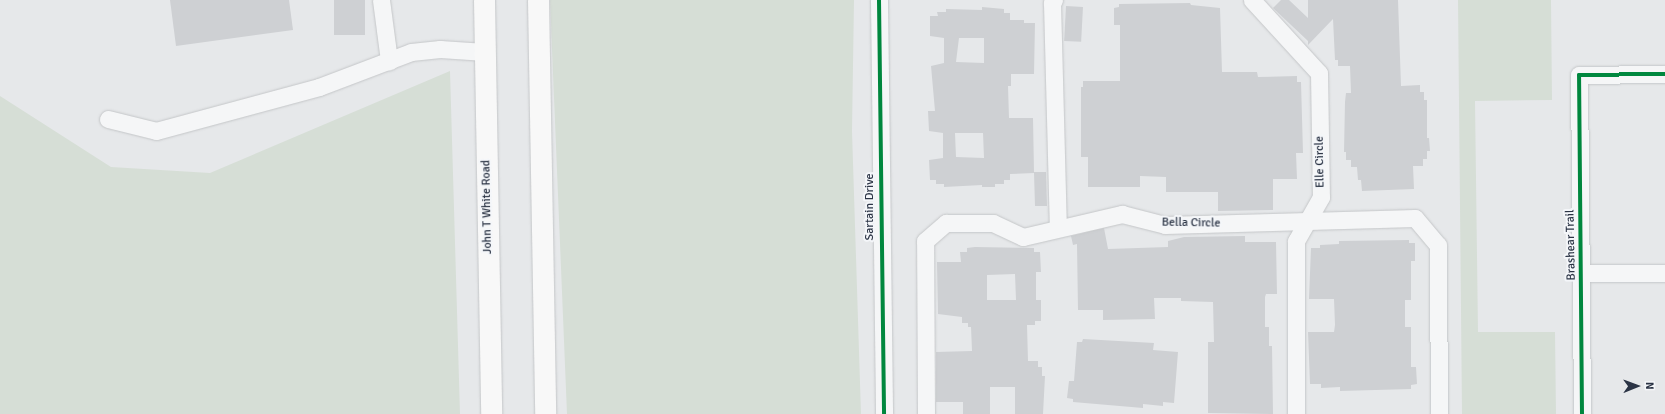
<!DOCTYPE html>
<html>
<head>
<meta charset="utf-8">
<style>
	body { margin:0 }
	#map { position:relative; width:1665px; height:414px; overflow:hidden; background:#e6e8ea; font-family:Signika,sans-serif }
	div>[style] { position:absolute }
	.green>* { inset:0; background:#d6ded6 }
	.building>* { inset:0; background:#ced0d3; transform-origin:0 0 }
	.roads { filter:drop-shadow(0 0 1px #c4c6c8) drop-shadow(0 0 1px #c4c6c8) }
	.minor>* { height:17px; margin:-8.5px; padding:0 8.5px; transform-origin:8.5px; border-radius:8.5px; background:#f5f6f7 }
	.major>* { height:21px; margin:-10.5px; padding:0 10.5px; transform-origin:10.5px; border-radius:10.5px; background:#f8f8f8 }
	.cycleway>* { height:4px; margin:-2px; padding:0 2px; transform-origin:2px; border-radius:2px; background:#00873e }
	span { translate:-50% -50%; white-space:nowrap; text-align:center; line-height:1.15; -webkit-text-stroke:4px #f4f6f9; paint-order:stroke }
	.street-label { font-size:12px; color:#2b3445 }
	.north { position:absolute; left:1617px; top:366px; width:40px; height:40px; -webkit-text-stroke:3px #f4f6f9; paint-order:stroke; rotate:89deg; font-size:11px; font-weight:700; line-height:16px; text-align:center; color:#2b3445 }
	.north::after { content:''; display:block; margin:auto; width:14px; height:18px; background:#2b3445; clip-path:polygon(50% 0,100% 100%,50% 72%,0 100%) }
</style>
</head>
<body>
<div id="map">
	<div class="green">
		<i style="clip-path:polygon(550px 0,854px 0,852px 131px,861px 414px,567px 414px)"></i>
		<i style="clip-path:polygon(1458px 0,1551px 0,1552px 100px,1475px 101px,1478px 332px,1555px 332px,1556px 414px,1462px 414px)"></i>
		<i style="clip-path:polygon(450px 71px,460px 414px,0 414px,0 96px,111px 167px,210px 173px)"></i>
	</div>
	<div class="building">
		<i style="clip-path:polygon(170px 0,289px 0,293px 30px,176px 46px)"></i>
		<i style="left:334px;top:0;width:31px;height:35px"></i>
		<i style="clip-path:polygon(1281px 0,1289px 0,1308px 18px,1308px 0,1398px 0,1401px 86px,1420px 85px,1420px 92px,1424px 92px,1424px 100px,1427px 100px,1427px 138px,1429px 138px,1430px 151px,1427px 151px,1427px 159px,1423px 159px,1423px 166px,1413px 166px,1414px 189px,1362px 191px,1361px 180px,1358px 180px,1357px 167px,1351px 167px,1351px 160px,1346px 160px,1346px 152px,1344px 152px,1345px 102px,1346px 93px,1351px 93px,1350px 66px,1338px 66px,1338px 60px,1335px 60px,1333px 19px,1308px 45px,1308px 41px,1273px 8px)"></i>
		<i style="clip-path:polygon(1190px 3px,1191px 5px,1220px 8px,1222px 72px,1257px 72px,1258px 77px,1297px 76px,1297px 82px,1301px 82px,1303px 153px,1296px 153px,1297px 179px,1273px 179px,1273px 210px,1218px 211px,1218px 192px,1166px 192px,1166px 177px,1140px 176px,1140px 187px,1088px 187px,1088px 157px,1081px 157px,1081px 87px,1083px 87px,1083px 81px,1120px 81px,1120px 25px,1114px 25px,1114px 8px,1119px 7px,1119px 4px)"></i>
		<i style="left:1066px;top:6px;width:17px;height:35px;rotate:3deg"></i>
		<i style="clip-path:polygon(evenodd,982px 7px,1004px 9px,1004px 13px,1010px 13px,1010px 20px,1024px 20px,1024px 23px,1035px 23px,1034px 74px,1011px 74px,1011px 86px,1008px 86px,1009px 118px,1033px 118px,1034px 172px,1046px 172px,1047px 206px,1035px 206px,1034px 173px,1010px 174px,1010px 180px,1004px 180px,1004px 184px,995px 184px,995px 187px,982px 187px,982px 185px,944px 187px,944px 184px,936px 184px,936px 180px,930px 180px,929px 160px,943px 158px,943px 133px,929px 131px,928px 111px,935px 111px,931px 66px,944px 63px,944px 38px,930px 36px,930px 16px,938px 16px,937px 12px,946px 12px,946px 9px,982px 10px,982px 7px,959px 38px,984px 38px,984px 63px,956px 62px,959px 38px,982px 7px,955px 133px,983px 133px,984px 158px,956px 157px,955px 133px)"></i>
		<i style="clip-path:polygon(1104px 228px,1108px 249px,1168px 247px,1168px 241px,1184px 237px,1245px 236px,1245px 242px,1276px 242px,1277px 294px,1266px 294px,1265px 297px,1265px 327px,1269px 327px,1269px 346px,1272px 346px,1273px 414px,1208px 413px,1208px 342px,1214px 342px,1213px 302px,1181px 301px,1181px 298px,1154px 298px,1155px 319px,1103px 320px,1103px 310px,1078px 310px,1077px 244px,1073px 245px,1071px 236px)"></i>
		<i style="clip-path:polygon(1409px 240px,1409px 243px,1415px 243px,1415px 261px,1411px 261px,1411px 300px,1405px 300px,1405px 327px,1411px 327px,1411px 367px,1416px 367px,1417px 384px,1411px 385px,1411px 389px,1340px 391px,1340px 387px,1321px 388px,1321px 384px,1310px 384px,1308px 332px,1334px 332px,1335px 325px,1334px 299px,1309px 299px,1311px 248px,1320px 248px,1320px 245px,1339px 244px,1339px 241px)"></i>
		<i style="clip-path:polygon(evenodd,975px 247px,1034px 248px,1034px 252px,1040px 252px,1041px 272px,1036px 272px,1036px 300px,1041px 300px,1041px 321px,1035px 321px,1035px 325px,1027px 325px,1028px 361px,1038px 361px,1038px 367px,1042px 367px,1042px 376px,1045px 376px,1043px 414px,1015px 414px,1015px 387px,990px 387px,990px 414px,963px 414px,963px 402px,936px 402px,936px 352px,972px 351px,971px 327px,968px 327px,968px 323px,962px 323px,962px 317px,938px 314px,937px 262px,961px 262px,960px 252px,967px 252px,967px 248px,975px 247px,1015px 274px,1016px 300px,987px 300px,987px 275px,1015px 274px)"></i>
		<i style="clip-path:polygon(1083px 339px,1154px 343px,1153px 350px,1178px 352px,1174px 403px,1163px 402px,1163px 406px,1143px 404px,1143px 408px,1073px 402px,1073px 399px,1067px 398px,1069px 381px,1074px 381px,1077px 342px,1082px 342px)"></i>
	</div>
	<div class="roads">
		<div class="minor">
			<i style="left:381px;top:0;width:62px;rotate:82.5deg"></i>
			<i style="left:879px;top:0;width:414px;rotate:89.3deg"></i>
			<i style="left:1054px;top:0;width:4px;rotate:124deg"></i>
			<i style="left:1052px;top:3px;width:225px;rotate:88.5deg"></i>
			<i style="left:1252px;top:0;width:99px;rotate:47.5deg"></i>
			<i style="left:1319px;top:73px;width:124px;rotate:89.1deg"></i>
			<i style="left:1321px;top:197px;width:51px;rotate:119.6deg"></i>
			<i style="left:1296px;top:241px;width:173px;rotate:90deg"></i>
			<i style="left:108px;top:119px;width:49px;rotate:14deg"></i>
			<i style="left:156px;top:131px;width:169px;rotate:-15.1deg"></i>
			<i style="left:319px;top:87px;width:98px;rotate:-20.8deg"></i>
			<i style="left:411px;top:52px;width:29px;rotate:-6deg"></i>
			<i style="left:440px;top:49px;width:45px;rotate:3.8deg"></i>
			<i style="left:1581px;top:273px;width:84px"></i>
			<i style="left:926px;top:414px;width:173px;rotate:-90.3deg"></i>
			<i style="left:925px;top:241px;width:28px;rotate:-41deg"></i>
			<i style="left:946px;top:223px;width:47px"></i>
			<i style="left:993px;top:223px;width:33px;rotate:25deg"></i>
			<i style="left:1023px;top:237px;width:102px;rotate:-13.1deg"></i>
			<i style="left:1122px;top:214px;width:44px;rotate:14.3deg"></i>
			<i style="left:1165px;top:225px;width:250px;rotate:-1.6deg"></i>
			<i style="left:1415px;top:218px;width:35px;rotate:50deg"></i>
			<i style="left:1438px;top:245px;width:169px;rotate:89.7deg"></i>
			<i style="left:1582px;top:414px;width:339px;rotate:-90.5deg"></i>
			<i style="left:1579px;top:75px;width:86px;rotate:-0.7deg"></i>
		</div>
		<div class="major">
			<i style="left:484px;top:0;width:414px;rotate:89deg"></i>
			<i style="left:538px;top:0;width:414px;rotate:89deg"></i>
		</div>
	</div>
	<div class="cycleway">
		<i style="left:879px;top:0;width:414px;rotate:89.3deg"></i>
		<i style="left:1582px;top:414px;width:339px;rotate:-90.5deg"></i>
		<i style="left:1579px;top:75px;width:86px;rotate:-0.7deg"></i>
	</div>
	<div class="street-label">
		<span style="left:1320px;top:162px;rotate:-91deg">Elle Circle</span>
		<span style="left:487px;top:207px;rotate:-91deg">John T White Road</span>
		<span style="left:870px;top:207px;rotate:-90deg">Sartain Drive</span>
		<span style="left:1191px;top:223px;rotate:1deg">Bella Circle</span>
		<span style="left:1571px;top:245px;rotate:-91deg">Brashear Trail</span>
	</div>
	<div class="north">N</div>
</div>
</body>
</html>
